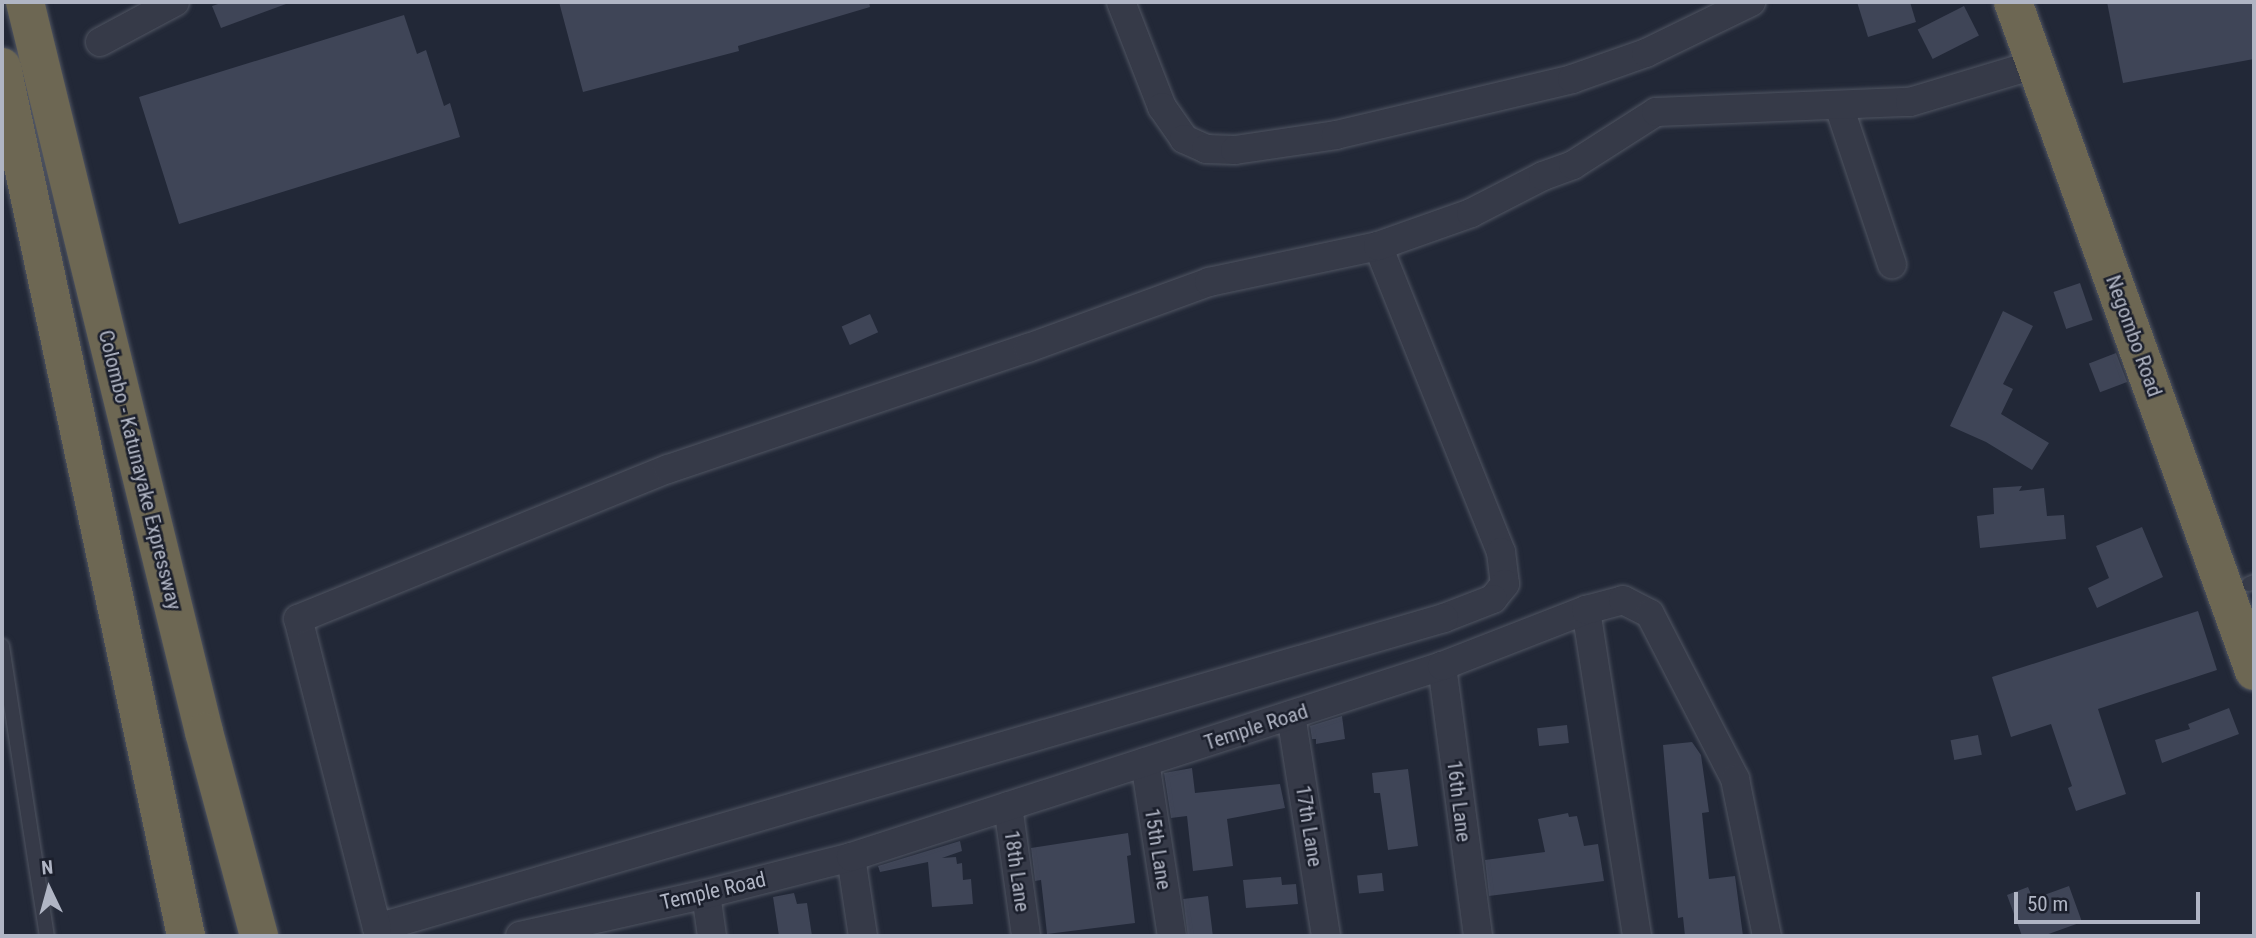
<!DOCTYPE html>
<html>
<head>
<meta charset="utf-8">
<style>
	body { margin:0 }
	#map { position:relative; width:2256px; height:938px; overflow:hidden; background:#222837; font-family:"Roboto Condensed",sans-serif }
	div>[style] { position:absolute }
	.building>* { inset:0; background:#3f4557; transform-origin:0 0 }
	.roads { filter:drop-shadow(0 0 2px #505562) drop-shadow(0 0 2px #505562) }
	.lane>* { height:14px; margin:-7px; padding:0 7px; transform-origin:7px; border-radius:7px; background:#363a48 }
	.street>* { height:28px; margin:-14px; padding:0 14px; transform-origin:14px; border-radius:14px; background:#363a48 }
	.highway>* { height:38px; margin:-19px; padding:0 19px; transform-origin:19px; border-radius:19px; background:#6d6753 }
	span { translate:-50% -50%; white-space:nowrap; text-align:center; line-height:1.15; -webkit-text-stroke:5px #1b1f2c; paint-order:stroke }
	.street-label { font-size:21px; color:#b0b5c4 }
	.frame { position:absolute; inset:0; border:4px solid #b0b5c4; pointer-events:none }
	.north { position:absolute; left:14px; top:854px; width:70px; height:70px; -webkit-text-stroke:5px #1b1f2c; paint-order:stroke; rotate:355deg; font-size:19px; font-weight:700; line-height:28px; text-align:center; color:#b0b5c4 }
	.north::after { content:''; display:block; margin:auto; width:24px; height:32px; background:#b0b5c4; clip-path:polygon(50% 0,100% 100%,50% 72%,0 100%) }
	.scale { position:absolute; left:2014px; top:892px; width:186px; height:32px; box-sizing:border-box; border:4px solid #b0b5c4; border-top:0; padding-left:9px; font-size:21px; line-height:24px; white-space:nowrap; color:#b0b5c4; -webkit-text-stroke:5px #1b1f2c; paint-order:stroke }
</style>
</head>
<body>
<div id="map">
	<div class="building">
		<i style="clip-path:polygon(224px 2px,286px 2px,286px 4px,221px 28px,212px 6px)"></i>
		<i style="clip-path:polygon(559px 2px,869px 2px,870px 7px,738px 46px,739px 51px,583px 92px)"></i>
		<i style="clip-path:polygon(1857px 2px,1910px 2px,1916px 22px,1868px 37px)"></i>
		<i style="clip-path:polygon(2107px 2px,2254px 2px,2254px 59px,2123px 83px)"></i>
		<i style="left:1964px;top:6px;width:33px;height:52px;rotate:63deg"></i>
		<i style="clip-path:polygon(404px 15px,417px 54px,426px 50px,444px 106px,450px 103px,460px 137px,179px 224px,139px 97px)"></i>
		<i style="left:2080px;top:283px;width:39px;height:28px;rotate:71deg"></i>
		<i style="clip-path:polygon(2003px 311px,2033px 326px,2003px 384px,2013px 389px,2001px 414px,2049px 443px,2032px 470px,1986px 442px,1950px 426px)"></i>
		<i style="left:870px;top:314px;width:20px;height:31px;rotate:66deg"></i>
		<i style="left:2116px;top:353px;width:31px;height:29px;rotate:69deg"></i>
		<i style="clip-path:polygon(2022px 486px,2019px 491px,2044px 488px,2047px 516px,2064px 515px,2066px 539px,1980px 548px,1977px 516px,1994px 514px,1993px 488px)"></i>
		<i style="clip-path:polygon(2142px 527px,2163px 577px,2097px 608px,2088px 588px,2109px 578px,2096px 546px)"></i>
		<i style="clip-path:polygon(2198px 611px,2217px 670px,2098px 709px,2126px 794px,2076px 811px,2068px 788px,2072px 786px,2051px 724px,2011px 737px,1992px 677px)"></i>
		<i style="clip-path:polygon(2229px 708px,2239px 734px,2162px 763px,2155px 740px,2190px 729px,2188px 724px)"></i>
		<i style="clip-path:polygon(1342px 716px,1345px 739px,1316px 744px,1316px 739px,1312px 739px,1310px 726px)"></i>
		<i style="left:1567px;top:725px;width:18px;height:30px;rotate:84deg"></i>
		<i style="left:1978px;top:735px;width:20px;height:28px;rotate:79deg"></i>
		<i style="clip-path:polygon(1692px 742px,1701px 755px,1709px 812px,1702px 813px,1709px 879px,1735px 876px,1743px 936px,1685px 936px,1683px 917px,1678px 918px,1663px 745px)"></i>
		<i style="clip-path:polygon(1192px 768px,1195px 793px,1280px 784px,1285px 808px,1227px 819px,1233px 866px,1193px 871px,1187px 816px,1171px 818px,1164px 773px)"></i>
		<i style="clip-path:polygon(1408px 769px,1418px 846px,1388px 850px,1380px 793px,1374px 793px,1372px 773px)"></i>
		<i style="clip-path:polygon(1568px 813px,1569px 817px,1577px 816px,1584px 846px,1598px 844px,1604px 881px,1489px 896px,1485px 860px,1545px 852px,1538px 819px)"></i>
		<i style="clip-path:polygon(1128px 833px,1131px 855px,1127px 856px,1135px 923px,1047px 934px,1041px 880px,1035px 881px,1031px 848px)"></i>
		<i style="clip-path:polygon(960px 841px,962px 851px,942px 858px,956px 857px,957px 864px,962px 863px,963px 880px,971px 879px,973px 904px,932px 907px,928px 862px,880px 872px,878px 866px)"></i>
		<i style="left:1382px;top:873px;width:18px;height:25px;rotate:84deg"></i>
		<i style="clip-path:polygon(1281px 877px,1282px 885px,1296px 884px,1298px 904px,1246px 908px,1243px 880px)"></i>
		<i style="clip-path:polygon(2069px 886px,2082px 922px,2043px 936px,2022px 936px,2007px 895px,2028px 887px,2033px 899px)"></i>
		<i style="clip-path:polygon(794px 893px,797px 904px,807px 903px,812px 936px,779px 936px,773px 897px)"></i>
		<i style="left:1208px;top:896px;width:40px;height:25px;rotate:83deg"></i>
	</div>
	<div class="roads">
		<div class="lane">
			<i style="left:2249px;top:584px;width:5px;rotate:-22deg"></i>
			<i style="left:2px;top:646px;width:293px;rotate:81.2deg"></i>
		</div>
		<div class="street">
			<i style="left:1121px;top:2px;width:113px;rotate:68.7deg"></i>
			<i style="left:1162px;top:107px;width:39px;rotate:55deg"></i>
			<i style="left:1184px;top:139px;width:24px;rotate:24deg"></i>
			<i style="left:1206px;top:149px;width:29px;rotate:2deg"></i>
			<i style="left:1235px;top:150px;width:102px;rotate:-8.4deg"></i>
			<i style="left:1336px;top:135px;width:243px;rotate:-13.3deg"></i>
			<i style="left:1572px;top:79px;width:78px;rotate:-19.4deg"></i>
			<i style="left:1646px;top:53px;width:117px;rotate:-25.9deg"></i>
			<i style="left:100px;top:42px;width:85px;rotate:-28.1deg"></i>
			<i style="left:1839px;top:106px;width:167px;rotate:71.5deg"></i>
			<i style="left:1378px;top:246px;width:330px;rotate:68.1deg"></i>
			<i style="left:1501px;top:552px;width:32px;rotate:83deg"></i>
			<i style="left:1505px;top:584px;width:19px;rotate:129deg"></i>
			<i style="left:1493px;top:599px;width:53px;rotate:158.8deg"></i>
			<i style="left:1444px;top:618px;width:1111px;rotate:163.8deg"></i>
			<i style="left:377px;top:928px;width:319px;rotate:-104.3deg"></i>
			<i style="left:298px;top:619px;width:399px;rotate:-22.1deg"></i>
			<i style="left:668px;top:469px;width:380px;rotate:-18.6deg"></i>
			<i style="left:1028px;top:348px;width:193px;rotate:-20deg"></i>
			<i style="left:1209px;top:282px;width:173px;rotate:-12deg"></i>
			<i style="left:1378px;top:246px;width:99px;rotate:-19.5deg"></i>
			<i style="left:1471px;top:213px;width:81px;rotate:-27.2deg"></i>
			<i style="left:1543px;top:176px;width:32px;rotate:-20deg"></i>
			<i style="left:1573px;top:165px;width:98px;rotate:-32.6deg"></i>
			<i style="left:1656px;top:112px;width:254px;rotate:-2.3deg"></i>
			<i style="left:1910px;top:102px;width:128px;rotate:-16.7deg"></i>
			<i style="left:1586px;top:610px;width:330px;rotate:81.1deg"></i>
			<i style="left:1442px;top:666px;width:272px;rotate:82.4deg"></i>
			<i style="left:1291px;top:715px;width:224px;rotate:81deg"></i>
			<i style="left:1145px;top:762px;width:176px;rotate:81.2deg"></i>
			<i style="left:1008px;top:806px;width:131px;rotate:82.1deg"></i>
			<i style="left:851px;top:857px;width:80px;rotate:81.4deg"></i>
			<i style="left:706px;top:894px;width:42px;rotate:81.9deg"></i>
			<i style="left:520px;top:936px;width:191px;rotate:-12.7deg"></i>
			<i style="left:706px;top:894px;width:150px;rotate:-14.3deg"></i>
			<i style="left:851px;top:857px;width:621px;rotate:-17.91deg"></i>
			<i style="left:1442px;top:666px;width:155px;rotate:-21.3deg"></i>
			<i style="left:1586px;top:610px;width:38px;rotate:-15deg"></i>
			<i style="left:1623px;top:600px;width:30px;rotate:27deg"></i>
			<i style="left:1650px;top:614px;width:186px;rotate:62.7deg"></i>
			<i style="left:1735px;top:779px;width:160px;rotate:78.5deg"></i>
		</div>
		<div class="highway">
			<i style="left:25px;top:2px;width:752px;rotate:76.22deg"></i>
			<i style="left:204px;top:732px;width:211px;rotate:74.9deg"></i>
			<i style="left:2013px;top:2px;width:711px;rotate:70.19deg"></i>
			<i style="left:2px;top:67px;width:888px;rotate:78.04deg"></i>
		</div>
	</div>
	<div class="street-label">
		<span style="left:2134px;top:336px;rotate:70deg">Negombo Road</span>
		<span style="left:140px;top:470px;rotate:76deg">Colombo - Katunayake Expressway</span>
		<span style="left:1256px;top:727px;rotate:-18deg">Temple Road</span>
		<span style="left:1459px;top:801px;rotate:83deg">16th Lane</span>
		<span style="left:1309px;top:826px;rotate:81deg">17th Lane</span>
		<span style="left:1158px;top:849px;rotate:81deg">15th Lane</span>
		<span style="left:1017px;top:871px;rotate:82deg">18th Lane</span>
		<span style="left:713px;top:891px;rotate:-13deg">Temple Road</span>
	</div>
	<div class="frame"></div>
	<div class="north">N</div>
	<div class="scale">50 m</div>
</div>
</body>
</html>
